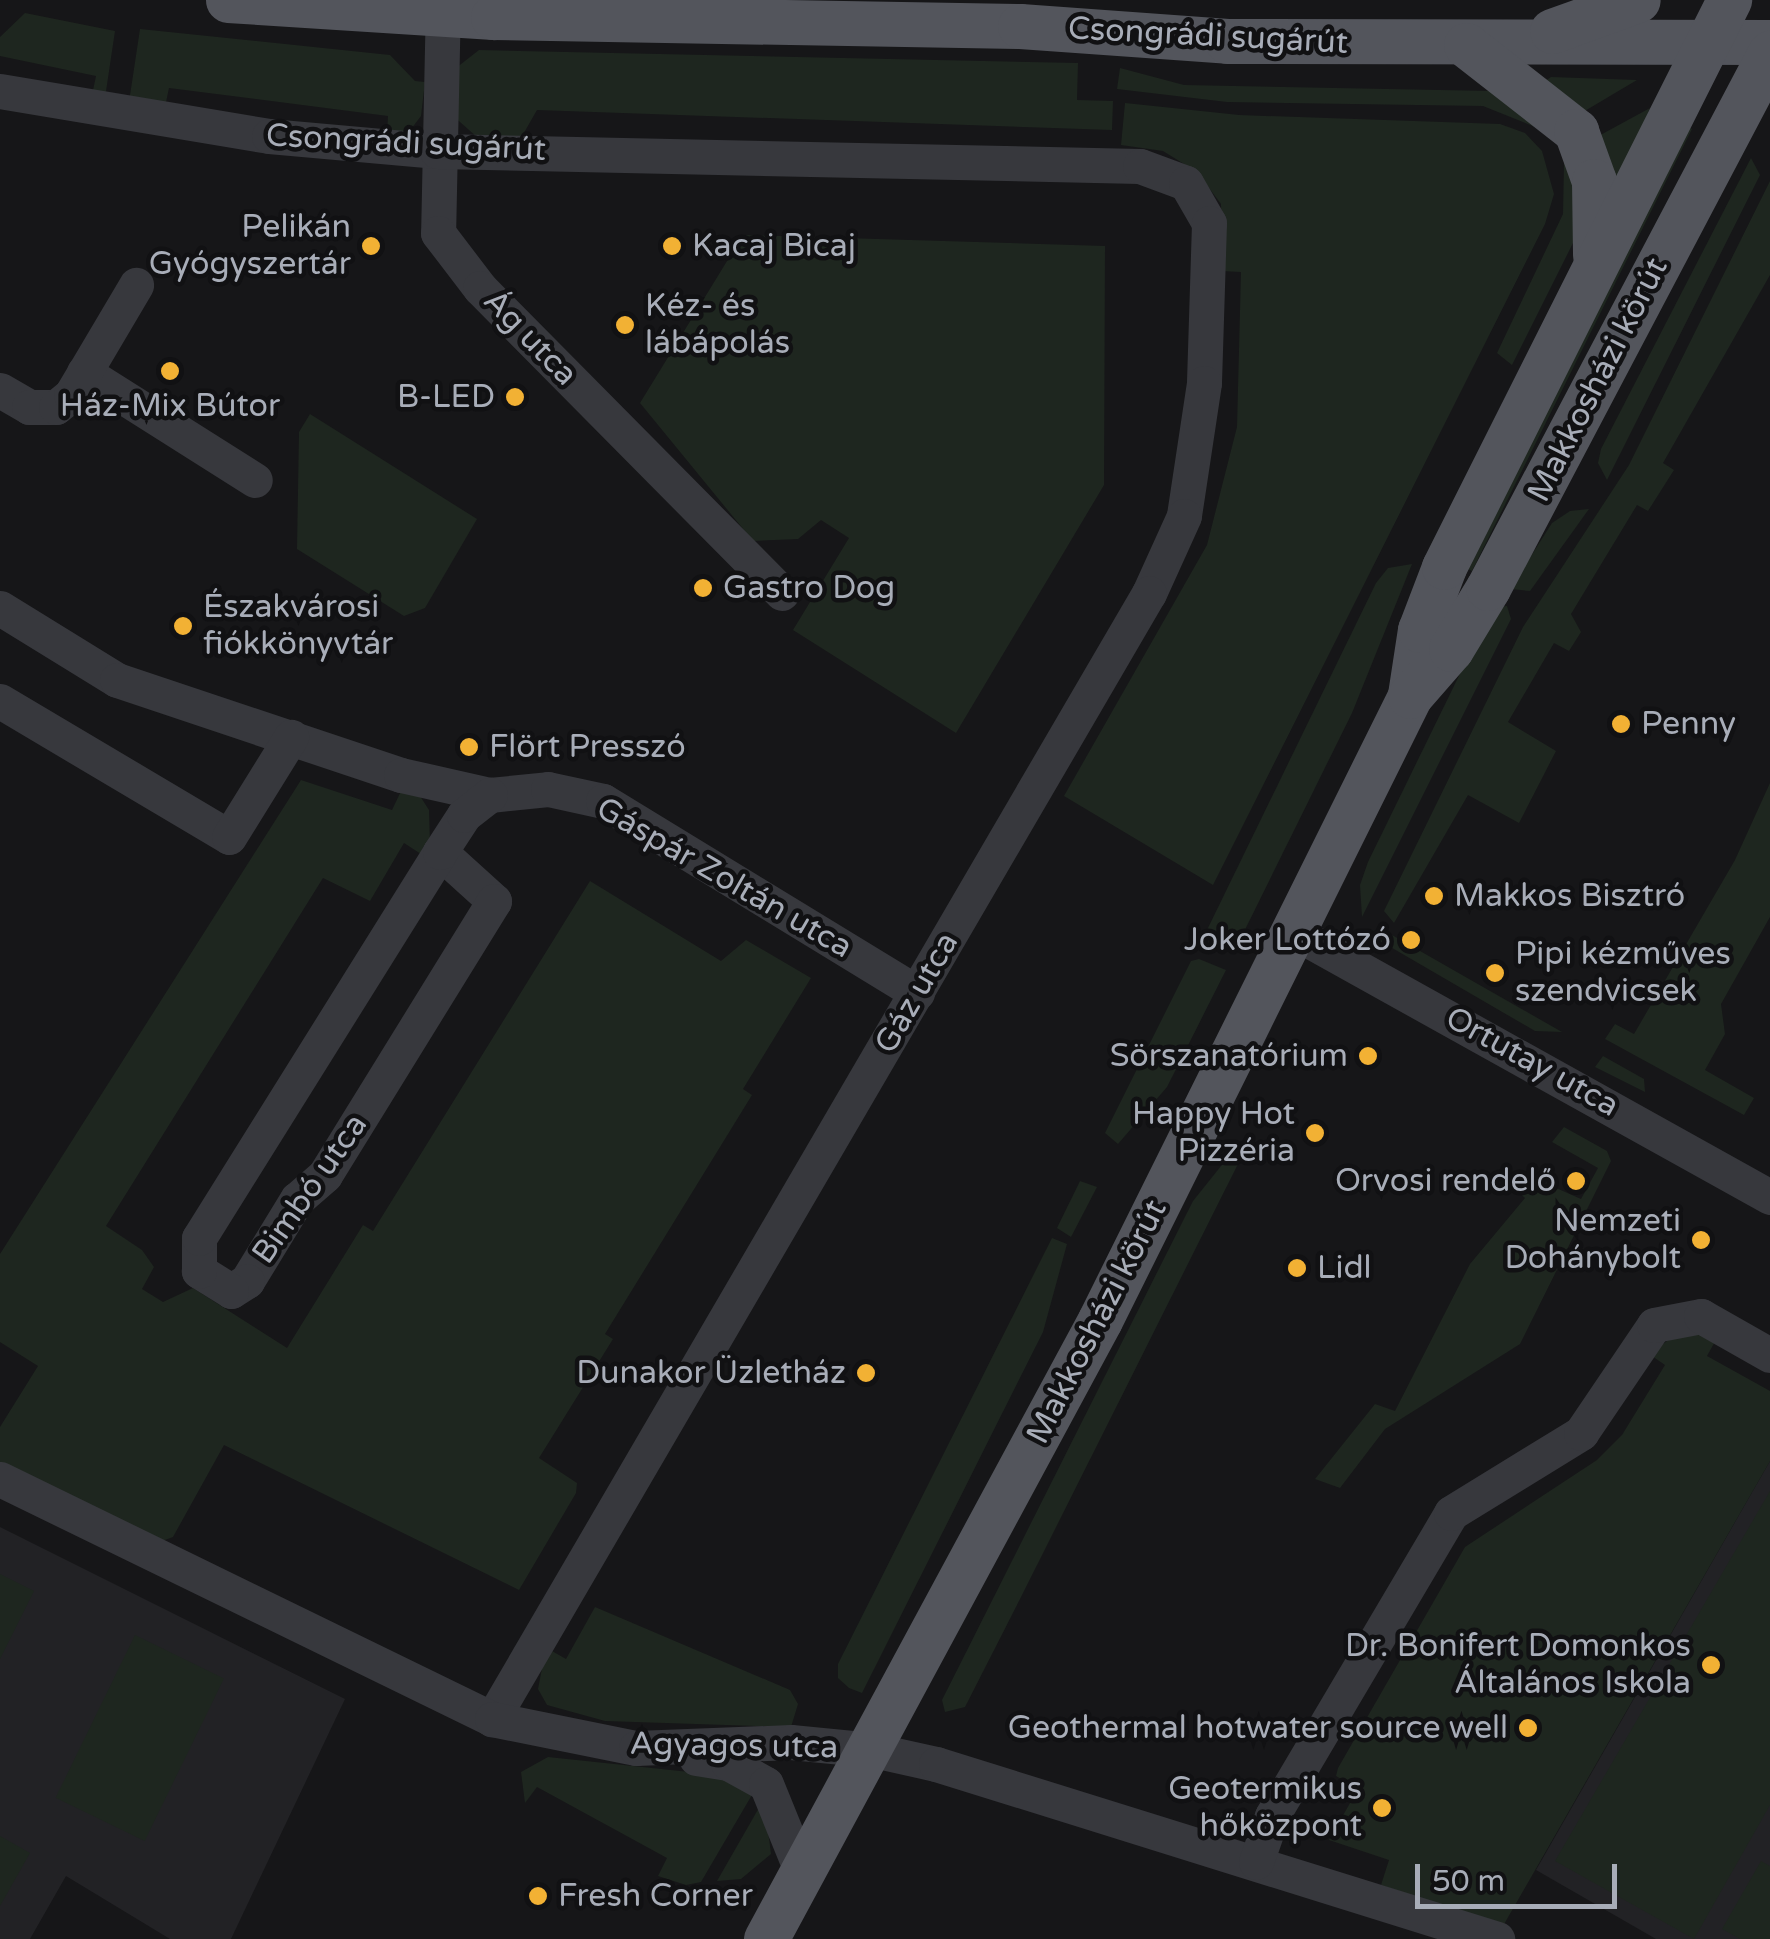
<!DOCTYPE html>
<html>
<head>
<meta charset="utf-8">
<style>
	body { margin:0 }
	#map { position:relative; width:1770px; height:1939px; overflow:hidden; background:#161618; font-family:"Varela Round",sans-serif }
	div>[style] { position:absolute }
	.built>* { inset:0; background:#222225 }
	.green>* { inset:0; background:#1e261f; transform-origin:0 0 }
	.minor>* { height:35px; margin:-17.5px; padding:0 17.5px; transform-origin:17.5px; border-radius:17.5px; background:#37383d }
	.major>* { height:45px; margin:-22.5px; padding:0 22.5px; transform-origin:22.5px; border-radius:22.5px; background:#53555c }
	.dots>* { width:28px; height:28px; translate:-50% -50%; box-sizing:border-box; border:5px solid #111113; border-radius:50% }
	span { translate:-50% -50%; white-space:nowrap; text-align:center; line-height:1.15; -webkit-text-stroke:9px #111113; paint-order:stroke }
	.street-label { font-size:32px; color:#a8adb8 }
	.poi-label { font-size:32px; color:#a8adb8 }
	.right { translate:-100% -50%; text-align:right }
	.left { translate:0 -50%; text-align:left }
	.scale { position:absolute; left:1415px; top:1864px; width:202px; height:45px; box-sizing:border-box; border:5px solid #a8adb8; border-top:0; padding-left:12px; font-size:30px; line-height:35px; white-space:nowrap; color:#a8adb8; -webkit-text-stroke:8px #111113; paint-order:stroke }
</style>
</head>
<body>
<div id="map">
	<div class="built">
		<i style="clip-path:polygon(1770px 1461px,1770px 1939px,1656px 1939px,1536px 1870px)"></i>
		<i style="clip-path:polygon(0 1527px,345px 1699px,231px 1939px,170px 1939px,66px 1876px,30px 1939px,0 1939px)"></i>
	</div>
	<div class="green">
		<i style="clip-path:polygon(25px 13px,115px 31px,105px 98px,92px 95px,96px 76px,0 56px,0 37px)"></i>
		<i style="clip-path:polygon(140px 29px,390px 55px,415px 81px,425px 82px,421px 116px,408px 133px,387px 134px,388px 116px,169px 88px,165px 107px,129px 102px)"></i>
		<i style="clip-path:polygon(479px 50px,1078px 63px,1077px 100px,1113px 101px,1112px 130px,537px 110px,521px 138px,478px 138px,451px 114px,456px 68px)"></i>
		<i style="clip-path:polygon(1120px 68px,1184px 85px,1492px 91px,1540px 129px,1483px 106px,1227px 102px,1117px 89px)"></i>
		<i style="clip-path:polygon(1551px 77px,1637px 80px,1578px 115px,1545px 81px)"></i>
		<i style="clip-path:polygon(1125px 103px,1239px 115px,1500px 124px,1525px 133px,1542px 151px,1554px 194px,1545px 224px,1213px 885px,1064px 796px,1207px 545px,1237px 427px,1241px 272px,1222px 271px,1221px 204px,1197px 172px,1163px 151px,1121px 145px)"></i>
		<i style="clip-path:polygon(1650px 108px,1619px 185px,1593px 139px)"></i>
		<i style="clip-path:polygon(1684px 125px,1692px 129px,1472px 571px,1462px 566px)"></i>
		<i style="clip-path:polygon(1573px 149px,1575px 239px,1512px 365px,1497px 353px,1563px 214px,1564px 163px)"></i>
		<i style="clip-path:polygon(1751px 158px,1760px 175px,1607px 480px,1598px 463px,1601px 449px)"></i>
		<i style="clip-path:polygon(1770px 181px,1770px 275px,1663px 463px,1674px 470px,1648px 511px,1637px 505px,1571px 614px,1581px 632px,1569px 651px,1554px 643px,1508px 722px,1556px 751px,1519px 823px,1468px 795px,1394px 923px,1384px 911px,1523px 627px,1629px 465px)"></i>
		<i style="clip-path:polygon(743px 235px,1105px 246px,1104px 485px,956px 733px,793px 630px,849px 538px,821px 520px,798px 539px,753px 541px,640px 403px)"></i>
		<i style="clip-path:polygon(310px 414px,477px 519px,425px 608px,404px 616px,297px 549px,299px 432px)"></i>
		<i style="clip-path:polygon(1589px 509px,1530px 591px,1510px 589px,1552px 523px,1570px 511px)"></i>
		<i style="clip-path:polygon(1412px 564px,1352px 713px,1234px 952px,1207px 930px,1376px 583px,1388px 568px)"></i>
		<i style="clip-path:polygon(1507px 606px,1511px 619px,1362px 917px,1360px 885px,1368px 862px,1474px 645px,1497px 607px)"></i>
		<i style="clip-path:polygon(301px 780px,392px 810px,402px 789px,420px 796px,429px 810px,430px 844px,424px 856px,404px 843px,370px 901px,323px 878px,106px 1226px,142px 1250px,154px 1267px,142px 1289px,163px 1302px,193px 1288px,287px 1348px,363px 1225px,373px 1231px,590px 881px,721px 961px,746px 940px,811px 978px,743px 1089px,752px 1095px,605px 1334px,613px 1339px,539px 1458px,577px 1483px,576px 1493px,519px 1590px,224px 1445px,173px 1537px,162px 1541px,0 1462px,0 1427px,38px 1366px,0 1342px,0 1254px)"></i>
		<i style="clip-path:polygon(1770px 783px,1770px 917px,1721px 1004px,1725px 1034px,1705px 1070px,1754px 1098px,1744px 1115px,1605px 1039px,1615px 1024px,1634px 1034px,1735px 860px)"></i>
		<i style="clip-path:polygon(1379px 931px,1385px 931px,1562px 1032px,1535px 1031px,1375px 938px)"></i>
		<i style="clip-path:polygon(1199px 959px,1226px 970px,1167px 1087px,1118px 1144px,1105px 1133px,1191px 961px)"></i>
		<i style="clip-path:polygon(1603px 1056px,1644px 1079px,1645px 1092px,1595px 1067px)"></i>
		<i style="clip-path:polygon(1564px 1127px,1607px 1151px,1611px 1161px,1520px 1344px,1385px 1429px,1340px 1488px,1315px 1479px,1375px 1404px,1395px 1411px,1470px 1264px,1525px 1198px,1516px 1190px,1518px 1171px,1581px 1199px,1598px 1168px,1552px 1142px)"></i>
		<i style="clip-path:polygon(1229px 1156px,1239px 1162px,1020px 1599px,965px 1707px,945px 1712px,942px 1700px,1193px 1201px)"></i>
		<i style="clip-path:polygon(1080px 1181px,1097px 1187px,1071px 1237px,1057px 1228px)"></i>
		<i style="clip-path:polygon(1052px 1238px,1067px 1244px,1043px 1332px,862px 1693px,849px 1688px,838px 1678px,838px 1664px)"></i>
		<i style="clip-path:polygon(1681px 1331px,1717px 1338px,1707px 1356px,1770px 1391px,1770px 1461px,1503px 1926px,1381px 1885px,1389px 1860px,1329px 1840px,1358px 1789px,1336px 1776px,1338px 1768px,1465px 1547px,1597px 1460px,1622px 1435px,1665px 1365px,1649px 1354px)"></i>
		<i style="clip-path:polygon(1770px 1491px,1770px 1805px,1694px 1939px,1555px 1861px)"></i>
		<i style="clip-path:polygon(0 1574px,34px 1591px,0 1659px)"></i>
		<i style="clip-path:polygon(595px 1607px,790px 1690px,798px 1704px,791px 1727px,605px 1721px,547px 1705px,538px 1689px,544px 1658px,552px 1651px,566px 1659px)"></i>
		<i style="left:135px;top:1635px;width:99px;height:181px;rotate:26deg"></i>
		<i style="clip-path:polygon(548px 1757px,699px 1773px,756px 1788px,701px 1882px,686px 1885px,658px 1876px,667px 1858px,537px 1787px,525px 1803px,521px 1772px)"></i>
		<i style="clip-path:polygon(764px 1799px,771px 1854px,741px 1879px,717px 1881px)"></i>
		<i style="clip-path:polygon(0 1836px,30px 1853px,0 1906px)"></i>
		<i style="clip-path:polygon(1761px 1861px,1770px 1866px,1770px 1939px,1740px 1939px,1722px 1929px)"></i>
	</div>
	<div class="minor">
		<i style="left:443px;top:0;width:233px;rotate:91.2deg"></i>
		<i style="left:438px;top:233px;width:69px;rotate:52.6deg"></i>
		<i style="left:480px;top:288px;width:429px;rotate:45.3deg"></i>
		<i style="left:0;top:91px;width:273px;rotate:9.5deg"></i>
		<i style="left:269px;top:136px;width:169px;rotate:5.1deg"></i>
		<i style="left:437px;top:151px;width:703px;rotate:1.22deg"></i>
		<i style="left:1140px;top:166px;width:49px;rotate:20.3deg"></i>
		<i style="left:1186px;top:183px;width:46px;rotate:60.1deg"></i>
		<i style="left:1209px;top:223px;width:160px;rotate:91.8deg"></i>
		<i style="left:1204px;top:383px;width:134px;rotate:98.6deg"></i>
		<i style="left:1184px;top:516px;width:85px;rotate:114.4deg"></i>
		<i style="left:1149px;top:593px;width:1304px;rotate:120.26deg"></i>
		<i style="left:84px;top:372px;width:202px;rotate:32.3deg"></i>
		<i style="left:0;top:390px;width:34px;rotate:30deg"></i>
		<i style="left:29px;top:407px;width:27px"></i>
		<i style="left:56px;top:407px;width:19px;rotate:-39deg"></i>
		<i style="left:71px;top:395px;width:128px;rotate:-59.4deg"></i>
		<i style="left:0;top:608px;width:137px;rotate:31.6deg"></i>
		<i style="left:117px;top:680px;width:299px;rotate:18.5deg"></i>
		<i style="left:401px;top:775px;width:91px;rotate:12.7deg"></i>
		<i style="left:490px;top:795px;width:58px;rotate:-5.9deg"></i>
		<i style="left:548px;top:789px;width:56px;rotate:12.3deg"></i>
		<i style="left:603px;top:801px;width:368px;rotate:31.4deg"></i>
		<i style="left:0;top:701px;width:266px;rotate:30.7deg"></i>
		<i style="left:229px;top:837px;width:118px;rotate:-58.2deg"></i>
		<i style="left:440px;top:852px;width:73px;rotate:42.2deg"></i>
		<i style="left:494px;top:901px;width:322px;rotate:121.7deg"></i>
		<i style="left:325px;top:1175px;width:37px;rotate:139deg"></i>
		<i style="left:297px;top:1199px;width:96px;rotate:121.4deg"></i>
		<i style="left:247px;top:1281px;width:19px;rotate:148deg"></i>
		<i style="left:231px;top:1291px;width:38px;rotate:-148deg"></i>
		<i style="left:199px;top:1271px;width:33px;rotate:-90deg"></i>
		<i style="left:199px;top:1238px;width:455px;rotate:-58deg"></i>
		<i style="left:440px;top:852px;width:44px;rotate:-57deg"></i>
		<i style="left:464px;top:815px;width:33px;rotate:-38deg"></i>
		<i style="left:1292px;top:931px;width:547px;rotate:29.1deg"></i>
		<i style="left:0;top:1479px;width:547px;rotate:26deg"></i>
		<i style="left:492px;top:1719px;width:147px;rotate:11.4deg"></i>
		<i style="left:636px;top:1748px;width:155px;rotate:-2.2deg"></i>
		<i style="left:791px;top:1742px;width:82px;rotate:5.6deg"></i>
		<i style="left:873px;top:1750px;width:65px;rotate:12.5deg"></i>
		<i style="left:936px;top:1764px;width:588px;rotate:17.32deg"></i>
		<i style="left:696px;top:1758px;width:32px;rotate:9deg"></i>
		<i style="left:728px;top:1763px;width:43px;rotate:28.9deg"></i>
		<i style="left:766px;top:1784px;width:98px;rotate:67.9deg"></i>
		<i style="left:1256px;top:1862px;width:49px;rotate:-70.8deg"></i>
		<i style="left:1272px;top:1816px;width:352px;rotate:-59.4deg"></i>
		<i style="left:1451px;top:1513px;width:153px;rotate:-31.6deg"></i>
		<i style="left:1581px;top:1433px;width:130px;rotate:-55.9deg"></i>
		<i style="left:1654px;top:1325px;width:48px;rotate:-10.8deg"></i>
		<i style="left:1701px;top:1316px;width:79px;rotate:29.5deg"></i>
	</div>
	<div class="major">
		<i style="left:228px;top:0;width:266px;rotate:3.7deg"></i>
		<i style="left:493px;top:17px;width:527px;rotate:0.98deg"></i>
		<i style="left:1020px;top:26px;width:208px;rotate:4.1deg"></i>
		<i style="left:1227px;top:41px;width:543px;rotate:0.11deg"></i>
		<i style="left:1552px;top:31px;width:91px;rotate:-19.8deg"></i>
		<i style="left:1466px;top:45px;width:140px;rotate:38deg"></i>
		<i style="left:1576px;top:131px;width:53px;rotate:70.2deg"></i>
		<i style="left:1594px;top:181px;width:74px;rotate:89.2deg"></i>
		<i style="left:1410px;top:695px;width:66px;rotate:-81.3deg"></i>
		<i style="left:1420px;top:630px;width:67px;rotate:-69.1deg"></i>
		<i style="left:1444px;top:567px;width:635px;rotate:-63.31deg"></i>
		<i style="left:766px;top:1939px;width:703px;rotate:-61.65deg"></i>
		<i style="left:1100px;top:1320px;width:697px;rotate:-63.58deg"></i>
		<i style="left:1410px;top:696px;width:62px;rotate:-48.9deg"></i>
		<i style="left:1451px;top:649px;width:71px;rotate:-58.8deg"></i>
		<i style="left:1488px;top:588px;width:605px;rotate:-62.21deg"></i>
	</div>
	<div class="dots">
		<i style="left:371px;top:246px;background:#f2b134"></i>
		<i style="left:672px;top:246px;background:#f2b134"></i>
		<i style="left:625px;top:325px;background:#f2b134"></i>
		<i style="left:170px;top:371px;background:#f2b134"></i>
		<i style="left:515px;top:397px;background:#f2b134"></i>
		<i style="left:703px;top:588px;background:#f2b134"></i>
		<i style="left:183px;top:626px;background:#f2b134"></i>
		<i style="left:1621px;top:724px;background:#f2b134"></i>
		<i style="left:469px;top:747px;background:#f2b134"></i>
		<i style="left:1434px;top:896px;background:#f2b134"></i>
		<i style="left:1411px;top:940px;background:#f2b134"></i>
		<i style="left:1495px;top:973px;background:#f2b134"></i>
		<i style="left:1368px;top:1056px;background:#f2b134"></i>
		<i style="left:1315px;top:1133px;background:#f2b134"></i>
		<i style="left:1576px;top:1181px;background:#f2b134"></i>
		<i style="left:1701px;top:1240px;background:#f2b134"></i>
		<i style="left:1297px;top:1268px;background:#f2b134"></i>
		<i style="left:866px;top:1373px;background:#f2b134"></i>
		<i style="left:1711px;top:1665px;background:#f2b134"></i>
		<i style="left:1528px;top:1728px;background:#f2b134"></i>
		<i style="left:1382px;top:1808px;background:#f2b134"></i>
		<i style="left:538px;top:1896px;background:#f2b134"></i>
	</div>
	<div class="street-label">
		<span style="left:1208px;top:36px;rotate:3deg">Csongrádi sugárút</span>
		<span style="left:406px;top:143px;rotate:3deg">Csongrádi sugárút</span>
		<span style="left:530px;top:338px;rotate:46deg">Ág utca</span>
		<span style="left:1598px;top:380px;rotate:-63deg">Makkosházi körút</span>
		<span style="left:724px;top:878px;rotate:30deg">Gáspár Zoltán utca</span>
		<span style="left:917px;top:993px;rotate:-60deg">Gáz utca</span>
		<span style="left:1532px;top:1062px;rotate:29deg">Ortutay utca</span>
		<span style="left:310px;top:1189px;rotate:-55deg">Bimbó utca</span>
		<span style="left:1097px;top:1322px;rotate:-63deg">Makkosházi körút</span>
		<span style="left:734px;top:1746px;rotate:1deg">Agyagos utca</span>
	</div>
	<div class="poi-label">
		<span class="right" style="left:351px;top:246px">Pelikán<br>Gyógyszertár</span>
		<span class="left" style="left:692px;top:246px">Kacaj Bicaj</span>
		<span class="left" style="left:645px;top:325px">Kéz- és<br>lábápolás</span>
		<span class="right" style="left:495px;top:397px">B-LED</span>
		<span style="left:170px;top:406px">Ház-Mix Bútor</span>
		<span class="left" style="left:723px;top:588px">Gastro Dog</span>
		<span class="left" style="left:203px;top:626px">Északvárosi<br>fiókkönyvtár</span>
		<span class="left" style="left:1641px;top:724px">Penny</span>
		<span class="left" style="left:489px;top:747px">Flört Presszó</span>
		<span class="left" style="left:1454px;top:896px">Makkos Bisztró</span>
		<span class="right" style="left:1391px;top:940px">Joker Lottózó</span>
		<span class="left" style="left:1515px;top:973px">Pipi kézműves<br>szendvicsek</span>
		<span class="right" style="left:1348px;top:1056px">Sörszanatórium</span>
		<span class="right" style="left:1295px;top:1133px">Happy Hot<br>Pizzéria</span>
		<span class="right" style="left:1556px;top:1181px">Orvosi rendelő</span>
		<span class="right" style="left:1681px;top:1240px">Nemzeti<br>Dohánybolt</span>
		<span class="left" style="left:1317px;top:1268px">Lidl</span>
		<span class="right" style="left:846px;top:1373px">Dunakor Üzletház</span>
		<span class="right" style="left:1691px;top:1665px">Dr. Bonifert Domonkos<br>Általános Iskola</span>
		<span class="right" style="left:1508px;top:1728px">Geothermal hotwater source well</span>
		<span class="right" style="left:1362px;top:1808px">Geotermikus<br>hőközpont</span>
		<span class="left" style="left:558px;top:1896px">Fresh Corner</span>
	</div>
	<div class="scale">50 m</div>
</div>
</body>
</html>
